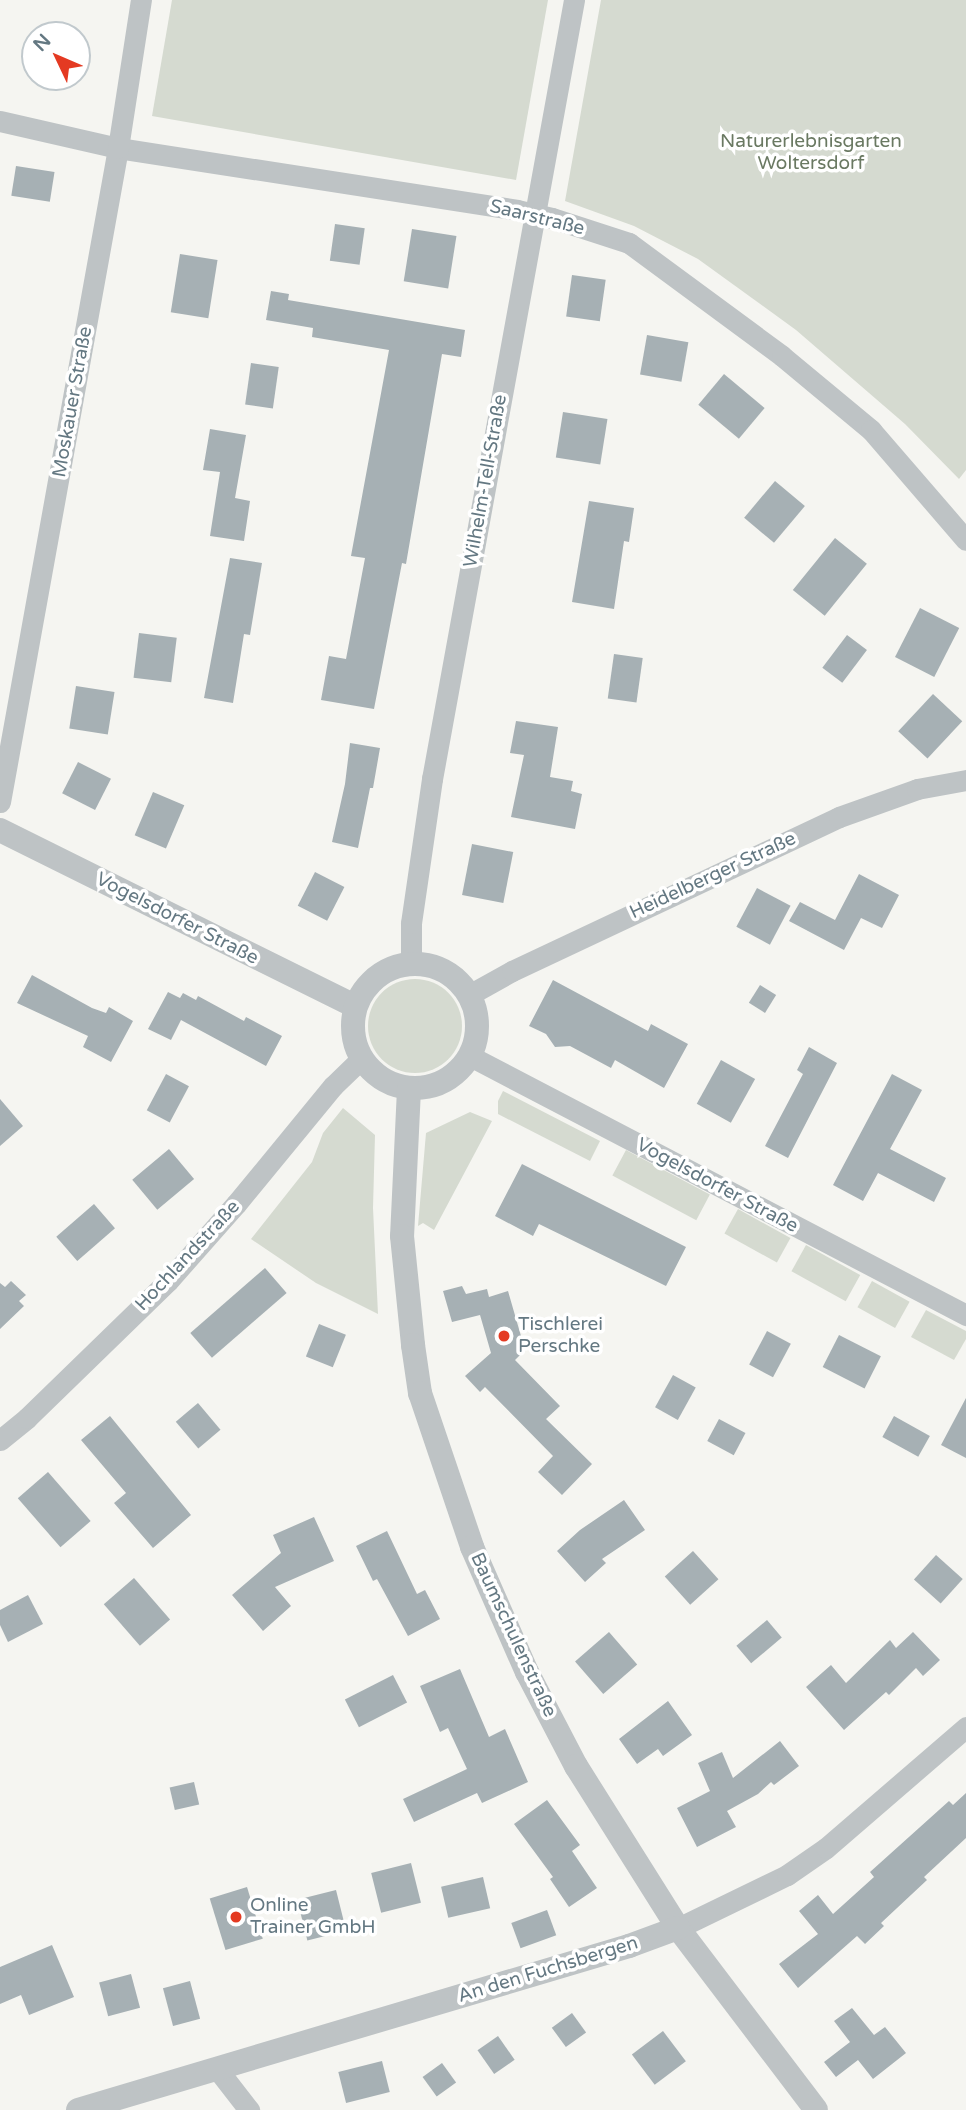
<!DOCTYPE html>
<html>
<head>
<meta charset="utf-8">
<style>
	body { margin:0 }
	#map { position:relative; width:966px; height:2110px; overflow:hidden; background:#f5f5f1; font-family:"Varela Round",sans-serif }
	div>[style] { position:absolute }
	.green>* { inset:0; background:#d5dad0; transform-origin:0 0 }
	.round { border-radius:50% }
	.building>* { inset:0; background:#a6b0b4; transform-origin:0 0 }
	.minor>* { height:21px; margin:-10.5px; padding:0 10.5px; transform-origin:10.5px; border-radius:10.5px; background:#bec3c5 }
	.tertiary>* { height:24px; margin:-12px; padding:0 12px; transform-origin:12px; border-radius:12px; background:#bec3c5 }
	.tertiary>.ring { margin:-12px; padding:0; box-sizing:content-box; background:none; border:24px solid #bec3c5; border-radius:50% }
	.dots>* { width:19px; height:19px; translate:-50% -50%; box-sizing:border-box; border:4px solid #fff; border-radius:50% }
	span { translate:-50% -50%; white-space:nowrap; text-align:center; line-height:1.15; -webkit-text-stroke:7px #fff; paint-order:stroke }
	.park-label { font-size:19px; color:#6a7962 }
	.street-label { font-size:19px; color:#647882 }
	.poi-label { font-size:19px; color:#647882 }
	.left { translate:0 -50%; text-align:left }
	.north { position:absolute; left:21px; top:21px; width:70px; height:70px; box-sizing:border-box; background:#fff; border:2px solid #c1c9cd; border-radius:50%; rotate:314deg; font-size:19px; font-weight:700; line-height:28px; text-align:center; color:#647882 }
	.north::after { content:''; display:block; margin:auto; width:24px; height:32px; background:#e43a22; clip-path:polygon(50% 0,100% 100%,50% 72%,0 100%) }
</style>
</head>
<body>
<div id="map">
	<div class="green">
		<i style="clip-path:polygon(172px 0,548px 0,516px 180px,152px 116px)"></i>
		<i style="clip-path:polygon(601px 0,966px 0,966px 470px,959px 479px,905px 424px,796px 330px,698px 259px,634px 226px,565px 201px)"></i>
		<i class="round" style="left:368px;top:979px;width:94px;height:94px"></i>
		<i style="clip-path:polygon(503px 1091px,600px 1141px,590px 1161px,498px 1114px,498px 1101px)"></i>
		<i style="clip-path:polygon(343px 1108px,375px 1135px,373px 1208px,378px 1314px,316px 1283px,251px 1239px,312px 1162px,323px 1133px)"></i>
		<i style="clip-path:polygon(470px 1112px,492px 1121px,434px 1230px,423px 1223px,418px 1226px,426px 1133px)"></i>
		<i style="left:626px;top:1150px;width:95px;height:29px;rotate:28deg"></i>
		<i style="left:738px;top:1209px;width:60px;height:28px;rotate:29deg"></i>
		<i style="left:806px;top:1245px;width:62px;height:30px;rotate:29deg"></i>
		<i style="left:872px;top:1281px;width:43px;height:30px;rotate:29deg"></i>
		<i style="clip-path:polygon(926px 1310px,966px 1331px,966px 1339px,954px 1360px,911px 1337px)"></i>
	</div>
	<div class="building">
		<i style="left:16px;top:166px;width:39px;height:30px;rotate:9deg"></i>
		<i style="left:335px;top:224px;width:30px;height:37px;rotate:8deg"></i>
		<i style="left:412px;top:229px;width:45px;height:53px;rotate:9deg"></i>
		<i style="left:180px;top:254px;width:38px;height:59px;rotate:9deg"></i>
		<i style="left:572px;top:275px;width:34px;height:42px;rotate:8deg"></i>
		<i style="clip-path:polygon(271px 291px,289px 294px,288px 300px,465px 330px,461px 357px,442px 354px,406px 564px,402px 563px,374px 709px,321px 700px,329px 656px,346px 659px,365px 558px,351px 556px,389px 350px,312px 337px,313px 328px,266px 320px)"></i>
		<i style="left:647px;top:335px;width:42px;height:40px;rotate:10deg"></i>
		<i style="left:251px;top:363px;width:28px;height:42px;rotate:8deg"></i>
		<i style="left:724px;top:374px;width:53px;height:40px;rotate:40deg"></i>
		<i style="left:563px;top:412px;width:45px;height:46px;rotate:9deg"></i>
		<i style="clip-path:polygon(210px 429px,246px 435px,235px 498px,250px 501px,244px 541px,210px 536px,220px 472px,203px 470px)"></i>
		<i style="left:775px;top:481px;width:39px;height:48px;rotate:40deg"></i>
		<i style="clip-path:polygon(589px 501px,634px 508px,629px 542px,624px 541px,614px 609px,572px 602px)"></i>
		<i style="left:835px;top:538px;width:41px;height:67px;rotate:39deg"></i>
		<i style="clip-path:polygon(230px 558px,262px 563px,250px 635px,244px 634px,233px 703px,204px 698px)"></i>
		<i style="left:920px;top:608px;width:44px;height:55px;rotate:27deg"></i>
		<i style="left:139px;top:633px;width:38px;height:45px;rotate:7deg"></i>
		<i style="left:847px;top:635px;width:25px;height:41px;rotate:37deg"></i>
		<i style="left:614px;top:654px;width:29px;height:45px;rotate:8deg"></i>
		<i style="left:76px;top:686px;width:39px;height:43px;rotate:9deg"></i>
		<i style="left:933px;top:694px;width:40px;height:51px;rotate:43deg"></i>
		<i style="clip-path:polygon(516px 721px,558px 727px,550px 777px,573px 781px,571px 791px,582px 794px,575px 829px,511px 817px,524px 755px,510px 753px)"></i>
		<i style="clip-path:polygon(350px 743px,380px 748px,373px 788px,370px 788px,358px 848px,332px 842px,345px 784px)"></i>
		<i style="left:78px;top:762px;width:37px;height:35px;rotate:27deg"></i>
		<i style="left:153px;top:792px;width:34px;height:47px;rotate:23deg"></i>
		<i style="left:472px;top:844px;width:42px;height:52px;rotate:11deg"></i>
		<i style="left:315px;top:872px;width:33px;height:38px;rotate:27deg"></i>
		<i style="clip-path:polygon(859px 874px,899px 895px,882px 928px,861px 918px,844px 950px,789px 921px,800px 902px,835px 920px)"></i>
		<i style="left:757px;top:888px;width:38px;height:44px;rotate:28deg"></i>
		<i style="clip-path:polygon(32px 975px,92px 1008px,106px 1013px,109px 1007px,133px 1021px,111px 1062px,83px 1047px,88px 1036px,17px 1003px)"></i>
		<i style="clip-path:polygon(553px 980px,648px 1031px,651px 1024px,688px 1044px,664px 1088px,615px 1060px,611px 1068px,570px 1046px,555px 1047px,546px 1034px,529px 1026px)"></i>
		<i style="left:760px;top:985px;width:19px;height:21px;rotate:32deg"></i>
		<i style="clip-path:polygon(168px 992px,180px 998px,183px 993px,196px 1000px,198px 996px,244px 1021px,246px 1017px,282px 1036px,266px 1066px,181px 1020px,171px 1040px,148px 1029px)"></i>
		<i style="clip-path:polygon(809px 1047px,837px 1063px,788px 1158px,765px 1146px,803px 1074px,797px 1070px)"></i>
		<i style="left:721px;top:1060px;width:39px;height:50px;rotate:29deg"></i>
		<i style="left:166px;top:1074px;width:26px;height:41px;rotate:28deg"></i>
		<i style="clip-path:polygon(892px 1074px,922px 1090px,890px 1149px,946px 1178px,934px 1202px,878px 1173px,863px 1201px,833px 1185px)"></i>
		<i style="clip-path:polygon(0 1099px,23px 1126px,0 1146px)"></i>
		<i style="left:169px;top:1149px;width:39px;height:48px;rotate:50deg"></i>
		<i style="clip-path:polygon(522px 1164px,686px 1247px,666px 1286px,539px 1224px,533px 1236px,495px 1216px)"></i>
		<i style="left:94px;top:1204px;width:32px;height:50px;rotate:49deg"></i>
		<i style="left:265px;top:1268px;width:33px;height:99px;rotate:49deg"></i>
		<i style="clip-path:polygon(11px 1281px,26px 1295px,19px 1301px,24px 1306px,0 1329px,0 1283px,5px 1287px)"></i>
		<i style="clip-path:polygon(462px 1286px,466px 1294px,487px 1289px,489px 1297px,508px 1291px,525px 1350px,515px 1360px,560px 1406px,546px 1419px,592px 1464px,562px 1495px,538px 1472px,553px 1456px,485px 1387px,480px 1392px,465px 1376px,491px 1353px,480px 1315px,452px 1322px,443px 1291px)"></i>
		<i style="left:319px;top:1324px;width:29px;height:35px;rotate:22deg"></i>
		<i style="left:767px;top:1331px;width:27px;height:38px;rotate:28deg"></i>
		<i style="left:839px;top:1335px;width:47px;height:36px;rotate:27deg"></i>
		<i style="left:673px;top:1375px;width:26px;height:37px;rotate:29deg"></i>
		<i style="clip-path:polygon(966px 1398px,966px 1458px,941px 1445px)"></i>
		<i style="left:198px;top:1403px;width:35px;height:29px;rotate:50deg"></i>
		<i style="clip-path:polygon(110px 1416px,191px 1515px,153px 1548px,114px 1503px,126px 1493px,81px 1440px)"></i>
		<i style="left:894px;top:1416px;width:41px;height:24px;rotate:29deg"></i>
		<i style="left:719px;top:1419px;width:30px;height:25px;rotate:28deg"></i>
		<i style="left:48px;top:1472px;width:65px;height:40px;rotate:49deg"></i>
		<i style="clip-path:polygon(624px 1500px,645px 1530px,602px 1559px,606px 1563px,585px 1582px,557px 1551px,580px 1530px)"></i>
		<i style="clip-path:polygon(314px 1517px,334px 1561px,275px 1587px,291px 1606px,263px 1631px,232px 1595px,281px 1553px,273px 1535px)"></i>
		<i style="clip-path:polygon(387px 1531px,417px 1594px,425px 1590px,440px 1619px,408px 1636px,377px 1579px,373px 1581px,356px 1546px)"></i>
		<i style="left:693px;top:1551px;width:38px;height:38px;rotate:48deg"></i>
		<i style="left:936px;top:1555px;width:36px;height:33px;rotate:42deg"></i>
		<i style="left:134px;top:1578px;width:55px;height:40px;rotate:49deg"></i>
		<i style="clip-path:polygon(28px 1595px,43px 1624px,8px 1642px,0 1625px,0 1610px)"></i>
		<i style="left:767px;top:1620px;width:23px;height:40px;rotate:50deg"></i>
		<i style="left:609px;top:1632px;width:43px;height:45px;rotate:49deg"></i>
		<i style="clip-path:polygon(913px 1632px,940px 1660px,923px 1676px,916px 1668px,889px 1695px,886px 1692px,844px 1730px,806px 1687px,831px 1665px,846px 1683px,890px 1640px,896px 1648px)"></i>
		<i style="clip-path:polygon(460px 1669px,489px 1737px,505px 1729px,528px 1782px,482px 1803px,477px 1793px,414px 1822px,403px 1799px,467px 1769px,448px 1728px,440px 1732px,420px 1686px)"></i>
		<i style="left:393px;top:1675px;width:31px;height:54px;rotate:63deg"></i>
		<i style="clip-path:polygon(668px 1701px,692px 1735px,663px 1756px,658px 1749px,637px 1764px,619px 1739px)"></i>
		<i style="clip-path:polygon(780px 1741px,799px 1766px,774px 1785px,771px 1782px,758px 1794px,727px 1811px,736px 1827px,697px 1847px,677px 1808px,710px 1791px,698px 1763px,722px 1752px,733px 1778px)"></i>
		<i style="left:194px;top:1782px;width:23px;height:25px;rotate:77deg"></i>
		<i style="clip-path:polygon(966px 1793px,966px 1838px,924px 1877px,927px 1880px,881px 1923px,884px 1926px,865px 1944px,857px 1936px,798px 1988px,779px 1964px,818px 1934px,799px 1911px,818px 1895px,833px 1914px,874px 1877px,870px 1872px,949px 1801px,953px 1805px)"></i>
		<i style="clip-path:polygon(547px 1800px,580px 1845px,572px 1851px,597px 1888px,569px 1907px,550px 1879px,553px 1877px,514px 1824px)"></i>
		<i style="left:411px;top:1863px;width:41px;height:41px;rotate:76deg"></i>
		<i style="left:483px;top:1877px;width:32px;height:43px;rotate:77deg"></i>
		<i style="left:247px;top:1887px;width:54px;height:39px;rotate:73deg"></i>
		<i style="left:336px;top:1890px;width:42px;height:40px;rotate:76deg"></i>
		<i style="left:547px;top:1910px;width:27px;height:38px;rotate:70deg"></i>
		<i style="clip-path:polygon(52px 1945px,74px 1997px,29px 2015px,21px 1995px,0 2004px,0 1967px)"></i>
		<i style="left:131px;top:1974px;width:35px;height:33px;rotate:75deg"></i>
		<i style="left:190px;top:1981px;width:39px;height:28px;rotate:75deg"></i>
		<i style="clip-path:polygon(852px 2008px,874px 2035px,885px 2027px,906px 2053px,873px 2079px,858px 2060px,836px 2077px,824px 2062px,850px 2042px,834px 2021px)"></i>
		<i style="left:572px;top:2013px;width:24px;height:25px;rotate:54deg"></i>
		<i style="left:663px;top:2031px;width:38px;height:39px;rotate:53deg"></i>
		<i style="left:498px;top:2036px;width:29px;height:25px;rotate:55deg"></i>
		<i style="left:382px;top:2061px;width:32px;height:45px;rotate:76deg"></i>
		<i style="left:442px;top:2063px;width:24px;height:24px;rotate:54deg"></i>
	</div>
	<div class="minor">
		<i style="left:0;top:121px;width:121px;rotate:12.9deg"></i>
		<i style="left:118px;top:148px;width:404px;rotate:8.8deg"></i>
		<i style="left:517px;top:210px;width:36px;rotate:13deg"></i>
		<i style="left:552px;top:218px;width:81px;rotate:18deg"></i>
		<i style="left:629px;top:243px;width:190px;rotate:36.4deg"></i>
		<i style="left:782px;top:356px;width:116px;rotate:39.7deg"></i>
		<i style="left:871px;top:430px;width:145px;rotate:49.2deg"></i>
		<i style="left:0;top:802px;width:665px;rotate:-79.77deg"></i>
		<i style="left:118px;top:148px;width:150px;rotate:-81.2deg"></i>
		<i style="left:411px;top:963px;width:40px;rotate:-90deg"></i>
		<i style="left:411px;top:923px;width:146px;rotate:-81.7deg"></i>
		<i style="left:432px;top:779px;width:792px;rotate:-79.67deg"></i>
		<i style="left:469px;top:995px;width:49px;rotate:-29.2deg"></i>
		<i style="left:512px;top:971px;width:361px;rotate:-25.2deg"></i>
		<i style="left:839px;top:817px;width:83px;rotate:-19.7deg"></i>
		<i style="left:917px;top:789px;width:50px;rotate:-10.4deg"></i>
		<i style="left:470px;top:1056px;width:560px;rotate:27.57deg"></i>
		<i style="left:0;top:1440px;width:35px;rotate:-39deg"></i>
		<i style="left:27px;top:1418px;width:197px;rotate:-44.2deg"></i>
		<i style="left:168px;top:1281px;width:103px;rotate:-48.6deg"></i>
		<i style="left:236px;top:1204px;width:153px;rotate:-50.6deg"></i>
		<i style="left:333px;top:1086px;width:39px;rotate:-44deg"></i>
		<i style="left:678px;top:1928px;width:121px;rotate:-25.9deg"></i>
		<i style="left:787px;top:1875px;width:47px;rotate:-34.7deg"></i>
		<i style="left:826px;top:1848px;width:185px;rotate:-40.8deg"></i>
		<i style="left:218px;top:2070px;width:51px;rotate:52.2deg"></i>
	</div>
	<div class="tertiary">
		<i style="left:0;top:830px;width:396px;rotate:26.4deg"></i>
		<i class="ring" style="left:353px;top:964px;width:100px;height:100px"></i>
		<i style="left:409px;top:1089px;width:147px;rotate:92.7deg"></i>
		<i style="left:402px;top:1236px;width:110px;rotate:84.2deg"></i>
		<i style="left:413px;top:1345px;width:49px;rotate:81.7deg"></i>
		<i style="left:420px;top:1393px;width:163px;rotate:71.3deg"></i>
		<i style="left:472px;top:1547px;width:137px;rotate:66.3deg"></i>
		<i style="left:527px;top:1672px;width:106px;rotate:62.5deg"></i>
		<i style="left:576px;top:1766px;width:191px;rotate:57.8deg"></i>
		<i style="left:678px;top:1928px;width:228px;rotate:52.8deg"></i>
		<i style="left:78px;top:2110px;width:575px;rotate:-16.58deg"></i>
		<i style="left:629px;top:1946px;width:52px;rotate:-20.2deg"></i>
	</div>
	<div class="dots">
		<i style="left:504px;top:1336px;background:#e43a22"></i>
		<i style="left:236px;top:1917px;background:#e43a22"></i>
	</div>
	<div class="park-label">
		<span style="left:811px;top:153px">Naturerlebnisgarten<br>Woltersdorf</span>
	</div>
	<div class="street-label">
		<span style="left:537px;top:218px;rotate:14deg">Saarstraße</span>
		<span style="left:73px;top:402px;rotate:-80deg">Moskauer Straße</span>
		<span style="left:486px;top:481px;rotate:-80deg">Wilhelm-Tell-Straße</span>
		<span style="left:713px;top:876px;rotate:-25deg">Heidelberger Straße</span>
		<span style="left:177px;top:919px;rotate:27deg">Vogelsdorfer Straße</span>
		<span style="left:717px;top:1186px;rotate:28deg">Vogelsdorfer Straße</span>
		<span style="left:188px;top:1256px;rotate:-47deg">Hochlandstraße</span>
		<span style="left:513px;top:1635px;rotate:65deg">Baumschulenstraße</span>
		<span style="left:548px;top:1970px;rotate:-17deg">An den Fuchsbergen</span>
	</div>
	<div class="poi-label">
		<span class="left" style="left:518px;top:1336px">Tischlerei<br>Perschke</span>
		<span class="left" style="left:250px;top:1917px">Online<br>Trainer GmbH</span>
	</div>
	<div class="north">N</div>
</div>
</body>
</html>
